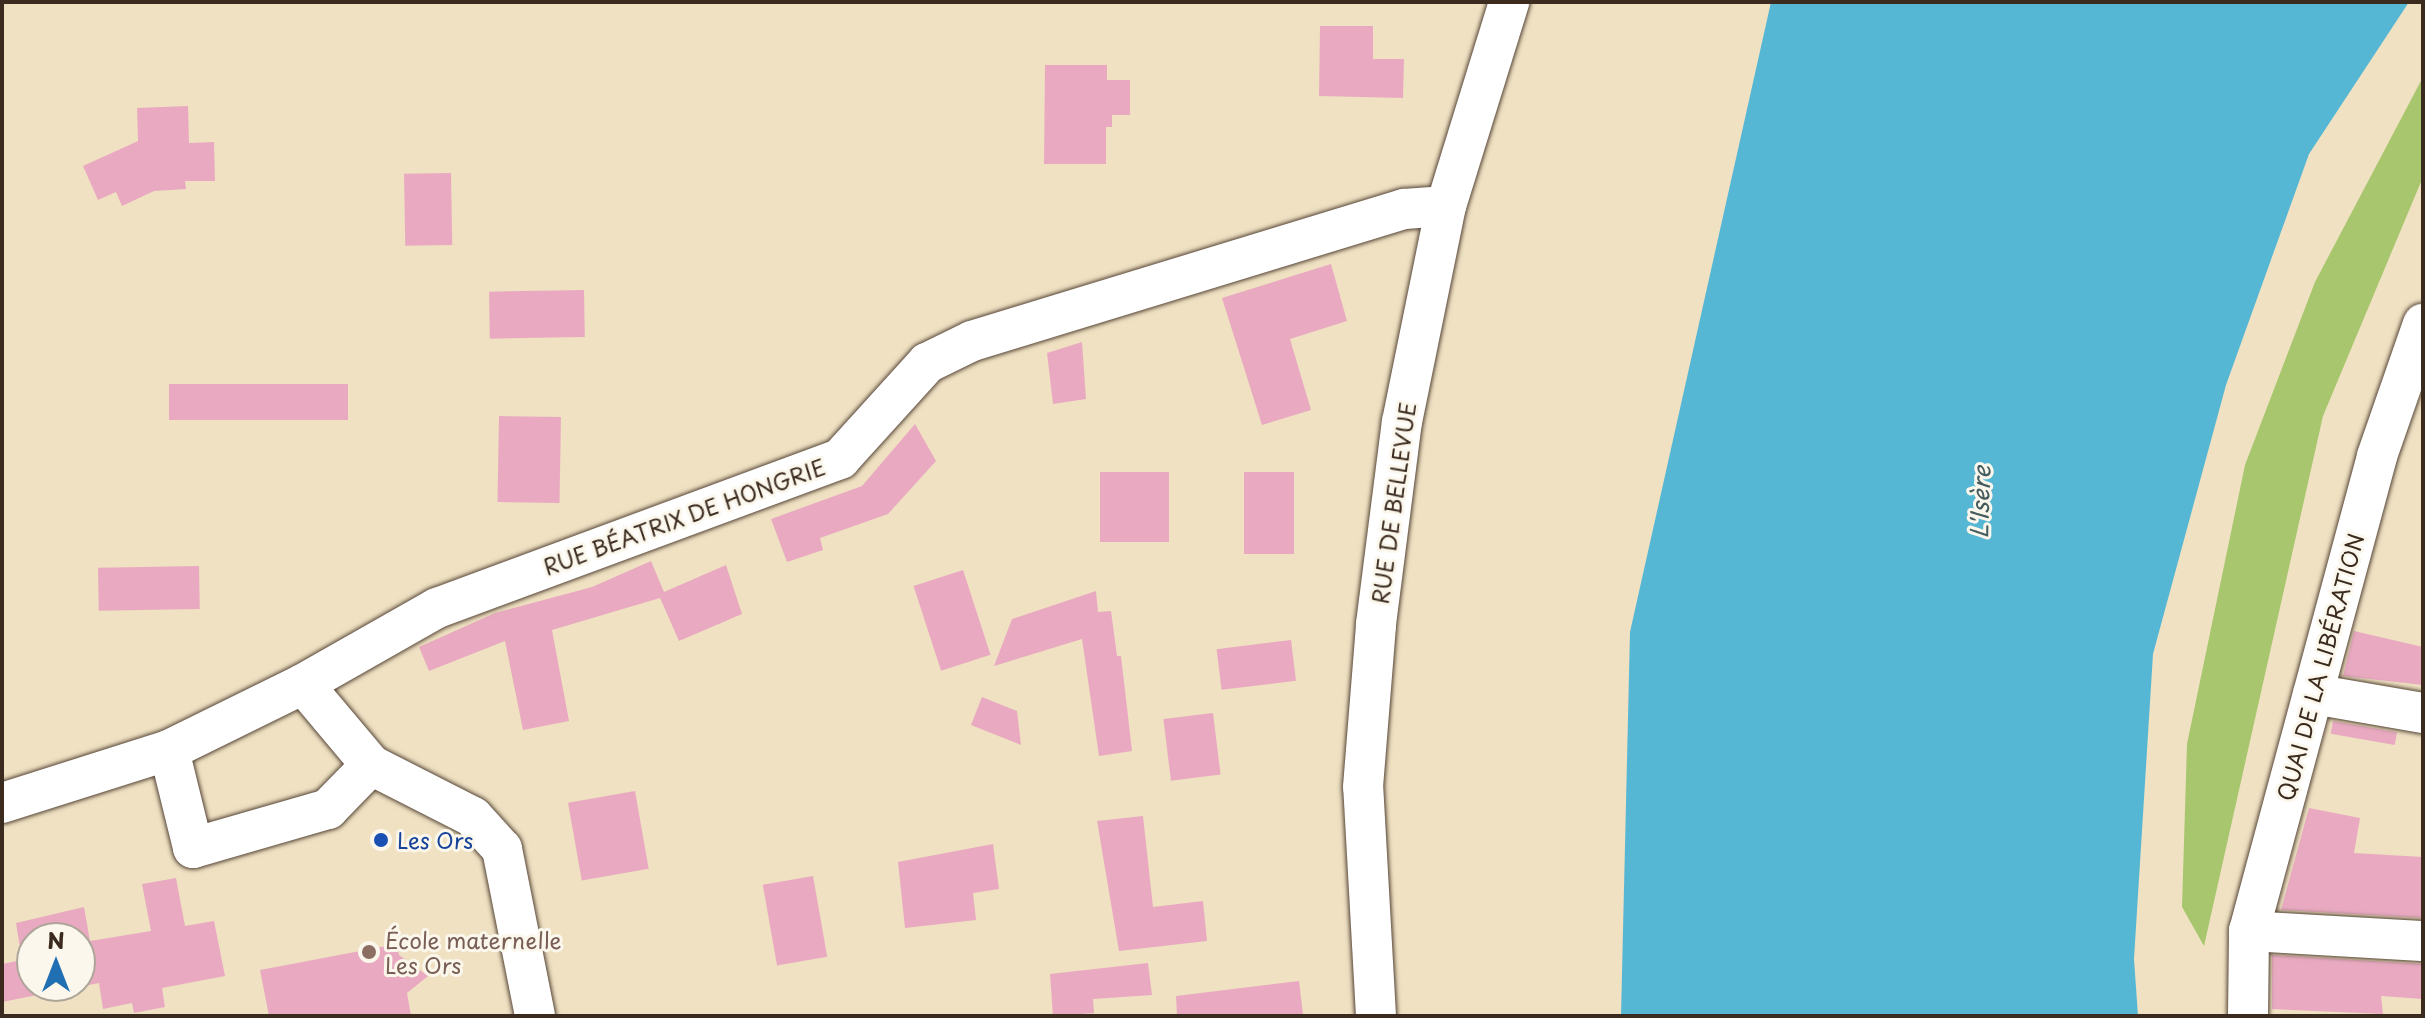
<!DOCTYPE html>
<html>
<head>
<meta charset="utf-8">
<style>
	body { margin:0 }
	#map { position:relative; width:2425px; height:1018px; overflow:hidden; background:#efe1c2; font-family:"Playpen Sans",sans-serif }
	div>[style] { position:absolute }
	.green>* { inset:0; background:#a8c66e }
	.water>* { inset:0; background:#56b7d5 }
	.building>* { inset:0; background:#e9aac1; transform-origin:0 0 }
	.roads { filter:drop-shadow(0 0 2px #564537) drop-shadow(0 0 2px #564537) }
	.minor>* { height:40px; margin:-20px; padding:0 20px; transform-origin:20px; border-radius:20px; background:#fff }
	.dots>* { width:22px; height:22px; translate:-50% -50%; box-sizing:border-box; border:4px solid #fbf7ec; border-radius:50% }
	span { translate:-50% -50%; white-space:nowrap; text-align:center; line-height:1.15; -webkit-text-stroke:6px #fbf7ec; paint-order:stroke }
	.street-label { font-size:22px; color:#3b2a1e }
	.transit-label { font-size:22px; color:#164399 }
	.left { translate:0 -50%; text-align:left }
	.education-label { font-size:22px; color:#785e54 }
	.water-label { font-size:24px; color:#445b5e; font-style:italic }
	.frame { position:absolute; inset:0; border:4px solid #3b2a1e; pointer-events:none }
	.north { position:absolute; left:16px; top:922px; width:80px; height:80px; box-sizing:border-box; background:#fbf7ec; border:2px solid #aea59a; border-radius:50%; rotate:0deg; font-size:22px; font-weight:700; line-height:32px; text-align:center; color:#3b2a1e }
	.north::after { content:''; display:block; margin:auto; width:28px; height:36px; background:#1f6fb2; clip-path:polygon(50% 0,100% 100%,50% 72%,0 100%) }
</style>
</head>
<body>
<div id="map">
	<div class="green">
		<i style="clip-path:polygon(2423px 77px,2423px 177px,2323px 416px,2204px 946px,2182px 907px,2187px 744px,2245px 465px,2315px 282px)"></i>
	</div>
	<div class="water">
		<i style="clip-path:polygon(1771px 2px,2409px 2px,2309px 154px,2226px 385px,2153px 654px,2134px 959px,2138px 1016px,1621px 1016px,1630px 632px)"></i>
	</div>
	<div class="building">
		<i style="clip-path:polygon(1320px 26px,1373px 26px,1373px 59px,1404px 59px,1403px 98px,1319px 96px)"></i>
		<i style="clip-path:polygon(1045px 65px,1107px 65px,1107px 80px,1130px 80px,1130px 115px,1112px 115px,1112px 127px,1106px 127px,1106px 164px,1044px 164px)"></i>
		<i style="clip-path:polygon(188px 106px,189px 143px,214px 142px,215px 181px,185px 181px,186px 189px,154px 191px,122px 206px,116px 192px,98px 200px,83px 166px,138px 141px,137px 108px)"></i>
		<i style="left:451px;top:173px;width:72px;height:47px;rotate:89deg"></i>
		<i style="clip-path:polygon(1331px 264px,1347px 321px,1290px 339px,1311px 410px,1262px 425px,1222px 298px)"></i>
		<i style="left:584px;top:290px;width:47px;height:95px;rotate:89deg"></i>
		<i style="clip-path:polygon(1082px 342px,1086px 399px,1053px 404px,1047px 353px)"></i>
		<i style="left:348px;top:384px;width:36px;height:179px;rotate:90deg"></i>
		<i style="left:499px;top:416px;width:62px;height:86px;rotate:1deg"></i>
		<i style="clip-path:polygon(915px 424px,936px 461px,888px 514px,820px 538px,823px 550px,787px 562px,771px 519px,862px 486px)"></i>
		<i style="left:1100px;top:472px;width:69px;height:70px"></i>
		<i style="left:1244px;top:472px;width:50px;height:82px"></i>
		<i style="clip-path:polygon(651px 561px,664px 592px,726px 565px,742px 614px,679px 641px,660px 598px,552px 630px,569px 721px,523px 730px,505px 641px,429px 671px,419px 647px,495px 613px,592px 587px)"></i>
		<i style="left:199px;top:566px;width:43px;height:101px;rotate:89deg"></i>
		<i style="left:963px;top:570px;width:89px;height:52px;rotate:72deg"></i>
		<i style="clip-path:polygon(1096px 591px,1098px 612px,1111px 611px,1117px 656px,1121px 656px,1132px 751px,1099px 756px,1082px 639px,994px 666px,1012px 619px)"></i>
		<i style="clip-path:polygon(2354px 631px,2423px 647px,2423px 685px,2343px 676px)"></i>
		<i style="left:1291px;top:640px;width:41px;height:75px;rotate:83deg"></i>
		<i style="clip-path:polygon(982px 697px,1017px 711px,1021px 745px,971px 725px)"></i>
		<i style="left:1213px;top:713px;width:62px;height:50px;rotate:83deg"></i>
		<i style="left:2333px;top:721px;width:65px;height:13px;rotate:10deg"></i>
		<i style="left:635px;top:791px;width:79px;height:68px;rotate:80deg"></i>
		<i style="clip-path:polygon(2309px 808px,2360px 818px,2354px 853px,2423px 857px,2423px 918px,2281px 910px)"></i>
		<i style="clip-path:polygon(1143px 816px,1153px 907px,1203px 901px,1207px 941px,1119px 951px,1097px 821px)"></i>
		<i style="clip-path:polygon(993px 844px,999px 889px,973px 893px,976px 920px,905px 928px,898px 862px)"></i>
		<i style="left:813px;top:876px;width:82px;height:51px;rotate:80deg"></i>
		<i style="clip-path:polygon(evenodd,176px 878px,185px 926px,214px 921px,225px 976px,162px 988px,165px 1007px,134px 1013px,132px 1003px,103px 1009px,99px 983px,2px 1002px,2px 964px,22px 960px,16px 923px,84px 907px,90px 941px,151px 931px,142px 884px,176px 878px,32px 938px,80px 938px,80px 986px,32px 986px,32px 938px)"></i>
		<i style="clip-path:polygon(397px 944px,399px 955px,428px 976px,407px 993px,411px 1016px,269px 1016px,260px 970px)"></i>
		<i style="clip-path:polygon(2272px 955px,2423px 964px,2423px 999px,2381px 996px,2383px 1014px,2272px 1009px)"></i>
		<i style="clip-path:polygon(1148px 963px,1152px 995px,1093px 999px,1094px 1013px,1053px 1016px,1050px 974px)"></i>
		<i style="clip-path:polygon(1299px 981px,1303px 1014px,1177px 1016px,1176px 996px)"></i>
	</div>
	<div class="roads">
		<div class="minor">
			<i style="left:303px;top:684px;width:106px;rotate:50deg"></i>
			<i style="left:371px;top:765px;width:114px;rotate:27deg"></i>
			<i style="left:473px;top:817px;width:43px;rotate:47.8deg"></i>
			<i style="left:502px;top:849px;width:170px;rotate:78.8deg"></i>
			<i style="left:2313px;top:694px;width:112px;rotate:9.8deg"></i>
			<i style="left:169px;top:750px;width:101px;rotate:76.2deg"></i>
			<i style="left:193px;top:848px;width:141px;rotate:-16.1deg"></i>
			<i style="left:328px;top:809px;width:62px;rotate:-45.7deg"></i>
			<i style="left:2px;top:803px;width:175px;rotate:-17.6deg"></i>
			<i style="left:169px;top:750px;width:149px;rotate:-26.2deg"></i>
			<i style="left:303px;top:684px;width:154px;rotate:-29.6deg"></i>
			<i style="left:437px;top:608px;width:430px;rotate:-20.3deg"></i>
			<i style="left:840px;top:459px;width:130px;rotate:-47.8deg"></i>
			<i style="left:927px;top:363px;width:50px;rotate:-26.1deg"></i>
			<i style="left:972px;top:341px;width:452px;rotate:-17deg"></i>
			<i style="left:1404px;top:209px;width:42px;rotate:-4.1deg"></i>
			<i style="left:2249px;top:931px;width:174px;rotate:3.3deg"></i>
			<i style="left:1376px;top:1016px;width:229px;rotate:-93.2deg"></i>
			<i style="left:1363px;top:787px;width:164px;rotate:-85.4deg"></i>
			<i style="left:1376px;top:624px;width:204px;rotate:-82.7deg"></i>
			<i style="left:1402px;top:422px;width:220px;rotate:-78.5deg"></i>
			<i style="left:1446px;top:206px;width:214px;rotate:-72.8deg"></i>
			<i style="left:2248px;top:1016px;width:85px;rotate:-89.3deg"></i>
			<i style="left:2249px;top:931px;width:492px;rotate:-74.9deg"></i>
			<i style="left:2377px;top:456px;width:140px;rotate:-70.8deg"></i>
		</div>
	</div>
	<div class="dots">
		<i style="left:381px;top:840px;background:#1a4fb4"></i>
		<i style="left:369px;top:952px;background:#8d6e63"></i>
	</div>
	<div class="street-label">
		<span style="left:1393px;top:503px;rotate:-82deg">RUE DE BELLEVUE</span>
		<span style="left:684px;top:516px;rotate:-20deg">RUE BÉATRIX DE HONGRIE</span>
		<span style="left:2320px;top:667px;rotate:-75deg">QUAI DE LA LIBÉRATION</span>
	</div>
	<div class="transit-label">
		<span class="left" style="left:397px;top:840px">Les Ors</span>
	</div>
	<div class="education-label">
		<span class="left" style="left:385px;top:952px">École maternelle<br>Les Ors</span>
	</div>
	<div class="water-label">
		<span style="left:1980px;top:502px;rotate:-88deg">L'Isère</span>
	</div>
	<div class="frame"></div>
	<div class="north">N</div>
</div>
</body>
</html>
